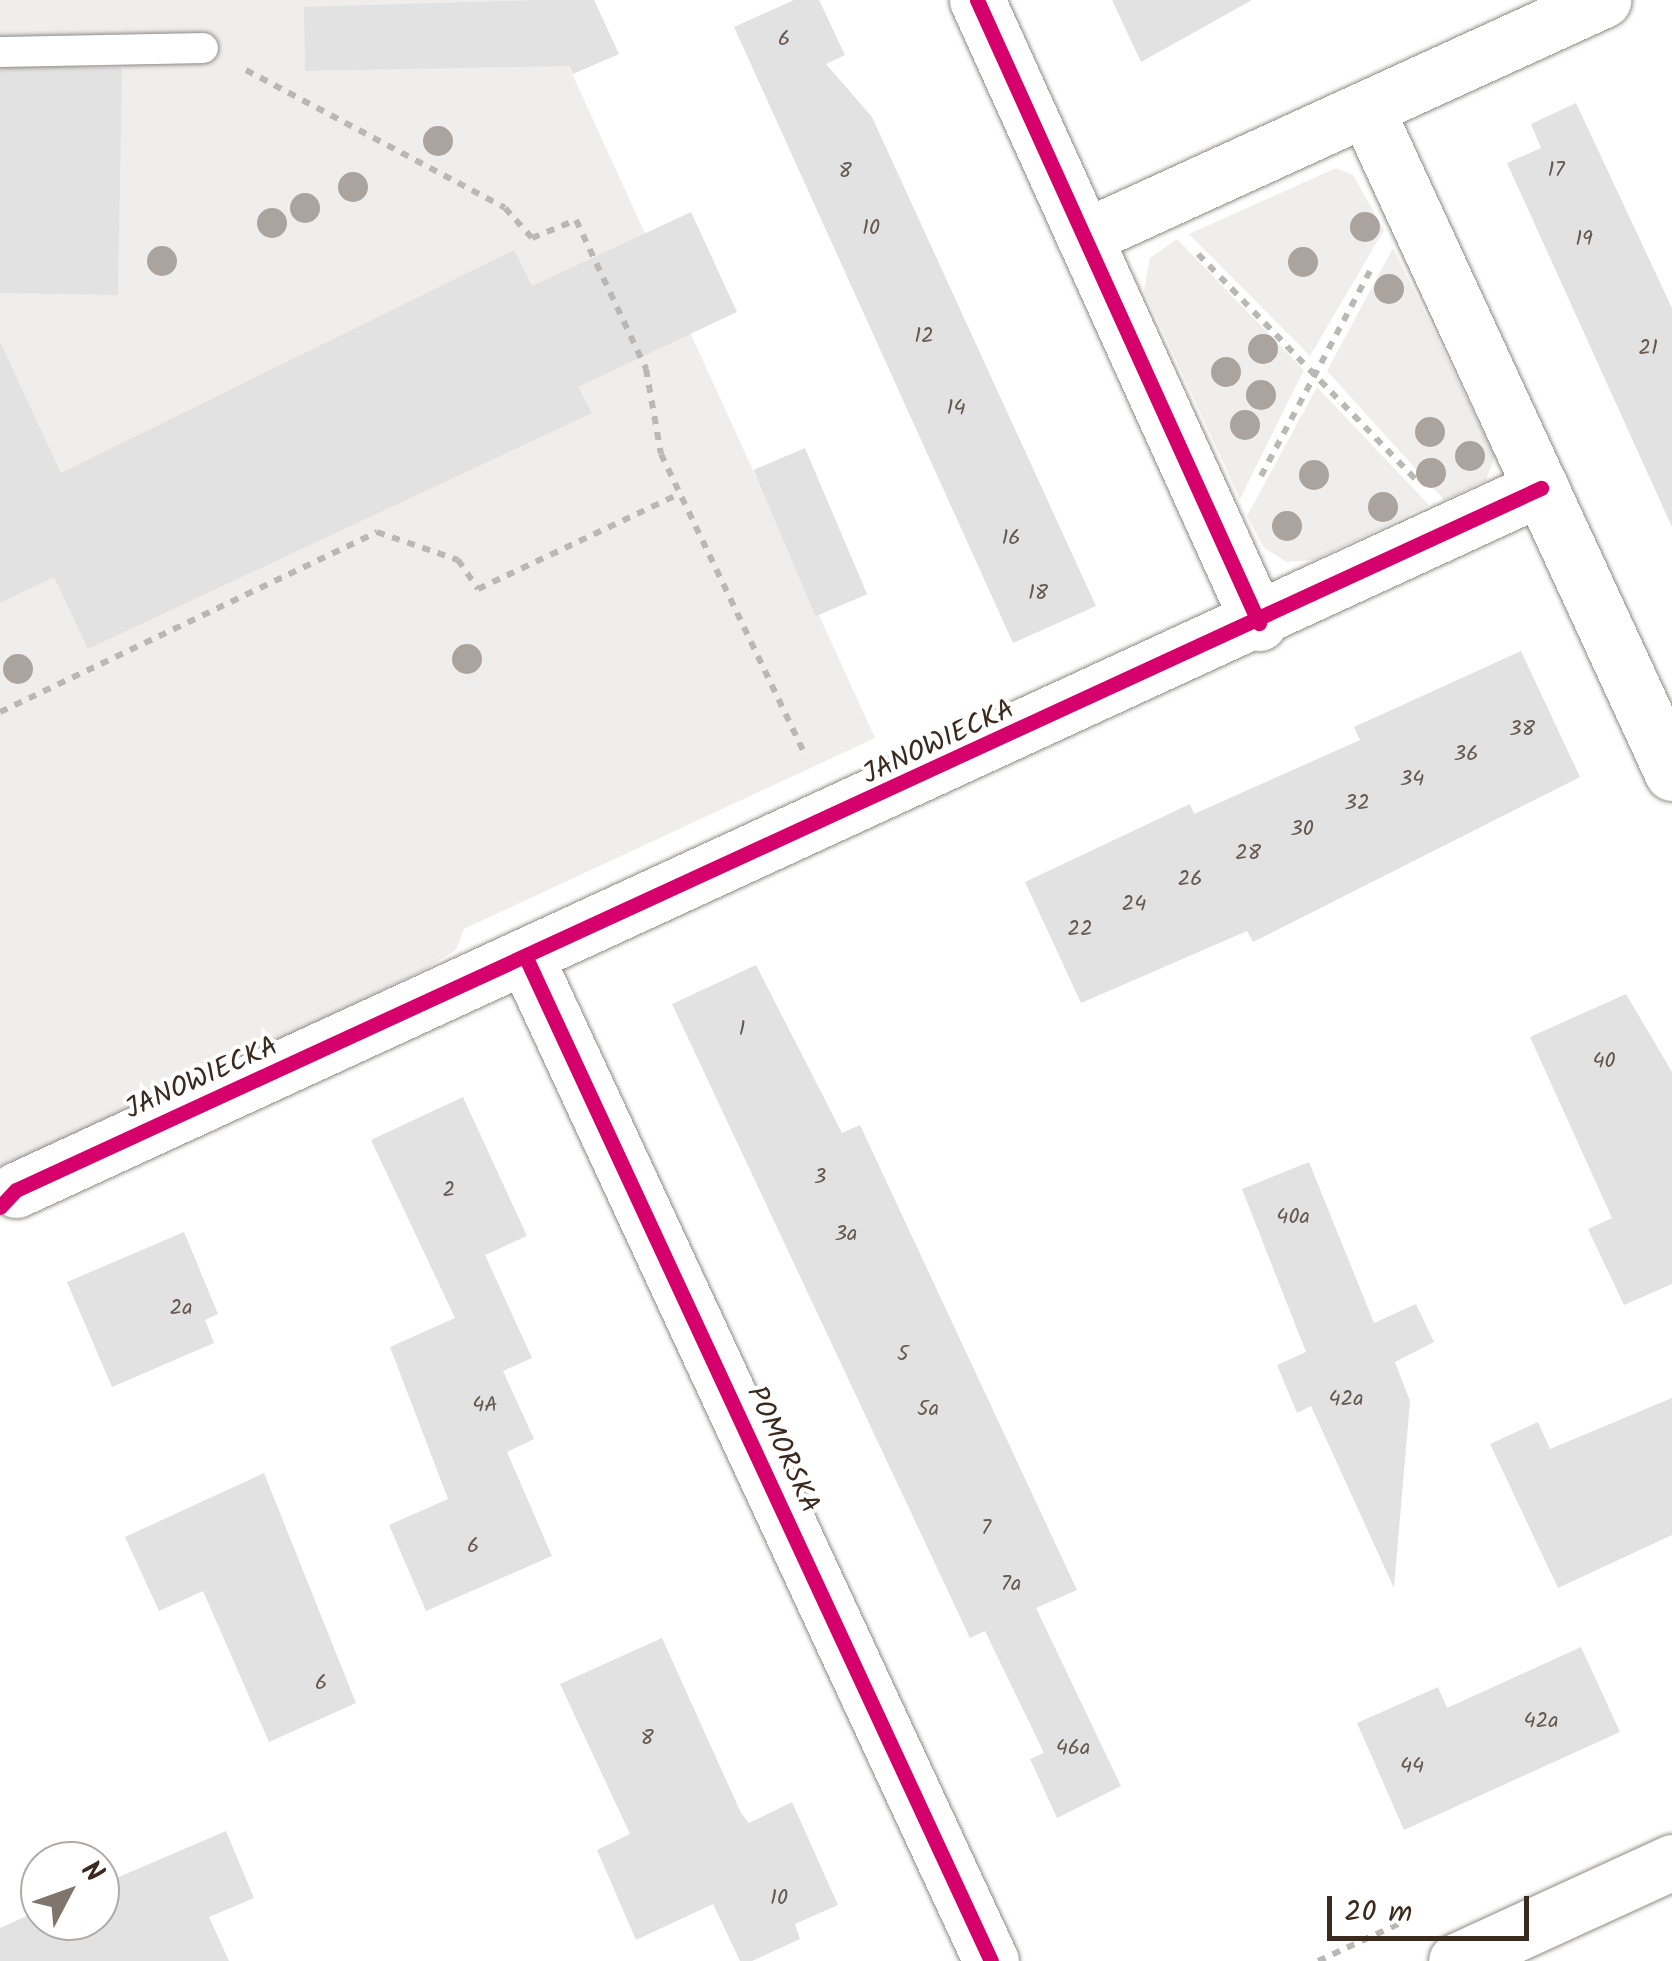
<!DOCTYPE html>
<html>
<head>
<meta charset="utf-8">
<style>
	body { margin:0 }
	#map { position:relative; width:1672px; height:1961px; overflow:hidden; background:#fff; font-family:Kalam,sans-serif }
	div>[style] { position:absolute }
	.built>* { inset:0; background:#efeeed }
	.building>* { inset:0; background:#e3e2e2; transform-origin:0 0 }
	.path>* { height:6px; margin-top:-3px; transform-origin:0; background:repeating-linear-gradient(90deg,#b9b8b6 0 8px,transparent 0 16px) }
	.roads { filter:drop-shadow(0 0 2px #8e8b88) drop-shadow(0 0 2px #8e8b88) }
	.lane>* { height:30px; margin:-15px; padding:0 15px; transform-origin:15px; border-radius:15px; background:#fff }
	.street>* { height:55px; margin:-27.5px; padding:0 27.5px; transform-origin:27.5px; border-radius:27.5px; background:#fff }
	.cycleway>* { height:15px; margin:-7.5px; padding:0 7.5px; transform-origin:7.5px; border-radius:7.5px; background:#d6006c }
	.trees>* { width:30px; height:30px; margin:-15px; border-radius:50%; background:#aaa39e }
	span { translate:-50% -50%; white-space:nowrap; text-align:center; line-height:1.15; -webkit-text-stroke:8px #fff; paint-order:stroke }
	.number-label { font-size:22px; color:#65584f }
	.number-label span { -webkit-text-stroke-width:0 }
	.street-label { font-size:28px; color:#3b2a1e }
	.north { position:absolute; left:20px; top:1841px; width:100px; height:100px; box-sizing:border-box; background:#fff; border:2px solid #b1aaa5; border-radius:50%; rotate:49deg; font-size:28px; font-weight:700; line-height:40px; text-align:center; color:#3b2a1e }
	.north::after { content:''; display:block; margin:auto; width:35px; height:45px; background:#80756d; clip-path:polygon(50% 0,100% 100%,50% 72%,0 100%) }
	.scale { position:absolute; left:1327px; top:1896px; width:202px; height:45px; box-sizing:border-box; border:5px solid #3b2a1e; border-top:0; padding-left:12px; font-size:30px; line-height:35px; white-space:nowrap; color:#3b2a1e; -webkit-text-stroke:8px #fff; paint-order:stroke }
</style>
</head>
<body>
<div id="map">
	<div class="built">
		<i style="clip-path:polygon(0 0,574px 0,539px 1px,875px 738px,464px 929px,456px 950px,422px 971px,0 1173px)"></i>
		<i style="clip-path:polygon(1336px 168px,1353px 175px,1384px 230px,1310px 356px,1189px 234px)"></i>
		<i style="clip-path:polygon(1177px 239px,1304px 370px,1240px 499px,1144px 290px,1150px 258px)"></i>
		<i style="clip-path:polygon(1393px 248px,1495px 456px,1486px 480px,1444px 500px,1327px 371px)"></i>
		<i style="clip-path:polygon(1317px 387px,1429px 505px,1314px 560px,1287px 562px,1264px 548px,1247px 516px)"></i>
	</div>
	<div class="building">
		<i style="clip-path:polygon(538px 0,594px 0,619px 54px,573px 74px,569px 66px,305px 71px,304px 7px)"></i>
		<i style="clip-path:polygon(794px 0,819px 0,845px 55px,826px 64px,872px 117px,1096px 606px,1013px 643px,734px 27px)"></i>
		<i style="clip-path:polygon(1112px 0,1252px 0,1141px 62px)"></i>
		<i style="left:122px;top:68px;width:227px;height:122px;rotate:91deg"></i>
		<i style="clip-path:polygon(1576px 103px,1672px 308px,1672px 527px,1507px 163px,1541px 148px,1531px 124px)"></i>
		<i style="clip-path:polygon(691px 212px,737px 312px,578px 387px,592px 413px,88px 649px,54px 577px,0 603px,0 342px,61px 473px,514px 250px,532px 286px)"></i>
		<i style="left:805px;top:448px;width:159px;height:56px;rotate:67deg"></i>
		<i style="clip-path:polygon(1521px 651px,1580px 777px,1253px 942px,1247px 931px,1081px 1003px,1025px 882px,1190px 804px,1194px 814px,1360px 740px,1354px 727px)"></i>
		<i style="clip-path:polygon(756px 965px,842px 1133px,860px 1125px,1077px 1590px,1036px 1608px,1121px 1786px,1057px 1818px,1030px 1759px,1044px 1753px,985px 1631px,970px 1638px,672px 1004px)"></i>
		<i style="clip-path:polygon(1626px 994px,1672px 1072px,1672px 1284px,1624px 1305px,1588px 1229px,1612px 1218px,1530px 1037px)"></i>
		<i style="clip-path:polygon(463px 1097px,527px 1236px,485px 1255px,532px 1358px,503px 1371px,534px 1439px,507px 1452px,552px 1556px,426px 1611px,389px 1525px,448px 1499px,390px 1347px,455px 1318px,371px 1140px)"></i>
		<i style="clip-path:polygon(1309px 1162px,1374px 1323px,1416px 1304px,1434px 1342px,1395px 1362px,1410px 1401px,1394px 1588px,1311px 1406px,1297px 1413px,1277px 1365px,1306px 1352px,1242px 1189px)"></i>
		<i style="clip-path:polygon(184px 1232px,218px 1314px,205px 1320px,214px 1343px,112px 1387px,67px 1282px)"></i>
		<i style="clip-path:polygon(1672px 1398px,1672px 1535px,1558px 1588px,1490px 1444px,1538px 1422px,1550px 1449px)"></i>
		<i style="clip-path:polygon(264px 1473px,356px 1703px,269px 1742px,203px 1591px,159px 1611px,125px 1537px)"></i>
		<i style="clip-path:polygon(662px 1638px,741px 1813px,749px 1823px,792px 1802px,838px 1905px,795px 1924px,800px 1939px,752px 1961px,740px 1961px,713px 1904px,636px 1940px,597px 1850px,630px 1834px,560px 1684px)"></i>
		<i style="clip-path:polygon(1581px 1647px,1620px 1732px,1404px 1830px,1357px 1723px,1438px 1687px,1447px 1708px)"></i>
		<i style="clip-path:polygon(226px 1831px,254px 1898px,209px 1917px,229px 1961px,0 1961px,0 1928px,40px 1910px,40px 1921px,100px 1921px,100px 1885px)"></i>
	</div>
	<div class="path">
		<i style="left:246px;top:70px;width:293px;rotate:28deg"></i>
		<i style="left:505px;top:208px;width:40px;rotate:48deg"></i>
		<i style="left:532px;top:238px;width:48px;rotate:-22.2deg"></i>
		<i style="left:576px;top:220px;width:165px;rotate:64.8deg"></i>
		<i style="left:646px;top:369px;width:86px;rotate:80deg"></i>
		<i style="left:661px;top:454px;width:336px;rotate:64.4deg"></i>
		<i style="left:1198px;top:254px;width:313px;rotate:46deg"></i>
		<i style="left:1261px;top:476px;width:232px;rotate:-62deg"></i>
		<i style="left:0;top:712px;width:418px;rotate:-25.5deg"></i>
		<i style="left:377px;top:532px;width:86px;rotate:19.1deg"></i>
		<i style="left:458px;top:560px;width:35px;rotate:55deg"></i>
		<i style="left:478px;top:589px;width:222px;rotate:-25.3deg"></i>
		<i style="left:1318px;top:1961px;width:98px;rotate:-24.7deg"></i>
	</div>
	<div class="roads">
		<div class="lane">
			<i style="left:0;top:52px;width:203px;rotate:-1.1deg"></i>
		</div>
		<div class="street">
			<i style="left:977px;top:0;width:684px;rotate:65.65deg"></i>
			<i style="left:1367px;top:111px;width:729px;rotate:65.26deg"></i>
			<i style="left:1084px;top:237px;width:571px;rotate:-24.54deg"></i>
			<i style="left:527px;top:960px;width:1103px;rotate:65.13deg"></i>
			<i style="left:16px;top:1190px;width:1679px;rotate:-24.72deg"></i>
			<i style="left:1456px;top:1961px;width:238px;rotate:-24.6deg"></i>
		</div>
	</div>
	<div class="cycleway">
		<i style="left:977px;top:0;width:684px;rotate:65.65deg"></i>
		<i style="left:527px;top:960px;width:1103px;rotate:65.13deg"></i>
		<i style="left:0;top:1207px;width:23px;rotate:-47deg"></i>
		<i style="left:16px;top:1190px;width:1679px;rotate:-24.72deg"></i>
	</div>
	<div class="trees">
		<i style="left:438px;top:141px"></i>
		<i style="left:353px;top:187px"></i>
		<i style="left:305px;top:208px"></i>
		<i style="left:272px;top:223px"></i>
		<i style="left:1365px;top:227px"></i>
		<i style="left:162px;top:261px"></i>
		<i style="left:1303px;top:262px"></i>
		<i style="left:1389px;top:289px"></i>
		<i style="left:1263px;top:349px"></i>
		<i style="left:1226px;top:372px"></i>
		<i style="left:1261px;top:395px"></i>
		<i style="left:1245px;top:425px"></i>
		<i style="left:1430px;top:432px"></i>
		<i style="left:1470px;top:456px"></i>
		<i style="left:1431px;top:473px"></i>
		<i style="left:1314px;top:475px"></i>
		<i style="left:1383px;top:507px"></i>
		<i style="left:1287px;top:526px"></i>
		<i style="left:467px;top:659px"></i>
		<i style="left:18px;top:669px"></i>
	</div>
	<div class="number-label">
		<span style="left:784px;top:40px">6</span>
		<span style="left:1556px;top:171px">17</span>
		<span style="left:845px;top:172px">8</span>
		<span style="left:871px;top:229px">10</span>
		<span style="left:1584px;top:240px">19</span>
		<span style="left:924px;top:337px">12</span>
		<span style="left:1648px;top:349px">21</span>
		<span style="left:956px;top:409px">14</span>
		<span style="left:1011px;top:539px">16</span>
		<span style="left:1038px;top:594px">18</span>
		<span style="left:1522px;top:730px">38</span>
		<span style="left:1466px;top:755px">36</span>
		<span style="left:1412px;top:780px">34</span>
		<span style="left:1357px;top:804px">32</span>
		<span style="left:1302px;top:830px">30</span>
		<span style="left:1248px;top:854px">28</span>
		<span style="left:1190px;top:880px">26</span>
		<span style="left:1134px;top:905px">24</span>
		<span style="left:1080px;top:930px">22</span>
		<span style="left:742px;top:1030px">1</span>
		<span style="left:1604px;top:1062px">40</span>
		<span style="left:820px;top:1178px">3</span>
		<span style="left:449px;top:1191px">2</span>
		<span style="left:1293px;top:1218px">40a</span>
		<span style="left:846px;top:1235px">3a</span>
		<span style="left:181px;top:1309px">2a</span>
		<span style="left:903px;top:1355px">5</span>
		<span style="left:1346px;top:1400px">42a</span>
		<span style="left:485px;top:1406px">4A</span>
		<span style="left:928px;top:1410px">5a</span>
		<span style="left:986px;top:1529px">7</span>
		<span style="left:473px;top:1547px">6</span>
		<span style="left:1011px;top:1585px">7a</span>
		<span style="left:321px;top:1684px">6</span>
		<span style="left:1541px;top:1722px">42a</span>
		<span style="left:647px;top:1739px">8</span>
		<span style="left:1073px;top:1749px">46a</span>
		<span style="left:1412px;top:1767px">44</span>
		<span style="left:779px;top:1899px">10</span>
	</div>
	<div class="street-label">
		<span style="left:939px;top:743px;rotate:-25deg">JANOWIECKA</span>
		<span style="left:202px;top:1079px;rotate:-24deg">JANOWIECKA</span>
		<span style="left:782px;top:1450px;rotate:65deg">POMORSKA</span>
	</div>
	<div class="north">N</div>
	<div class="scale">20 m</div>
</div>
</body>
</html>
